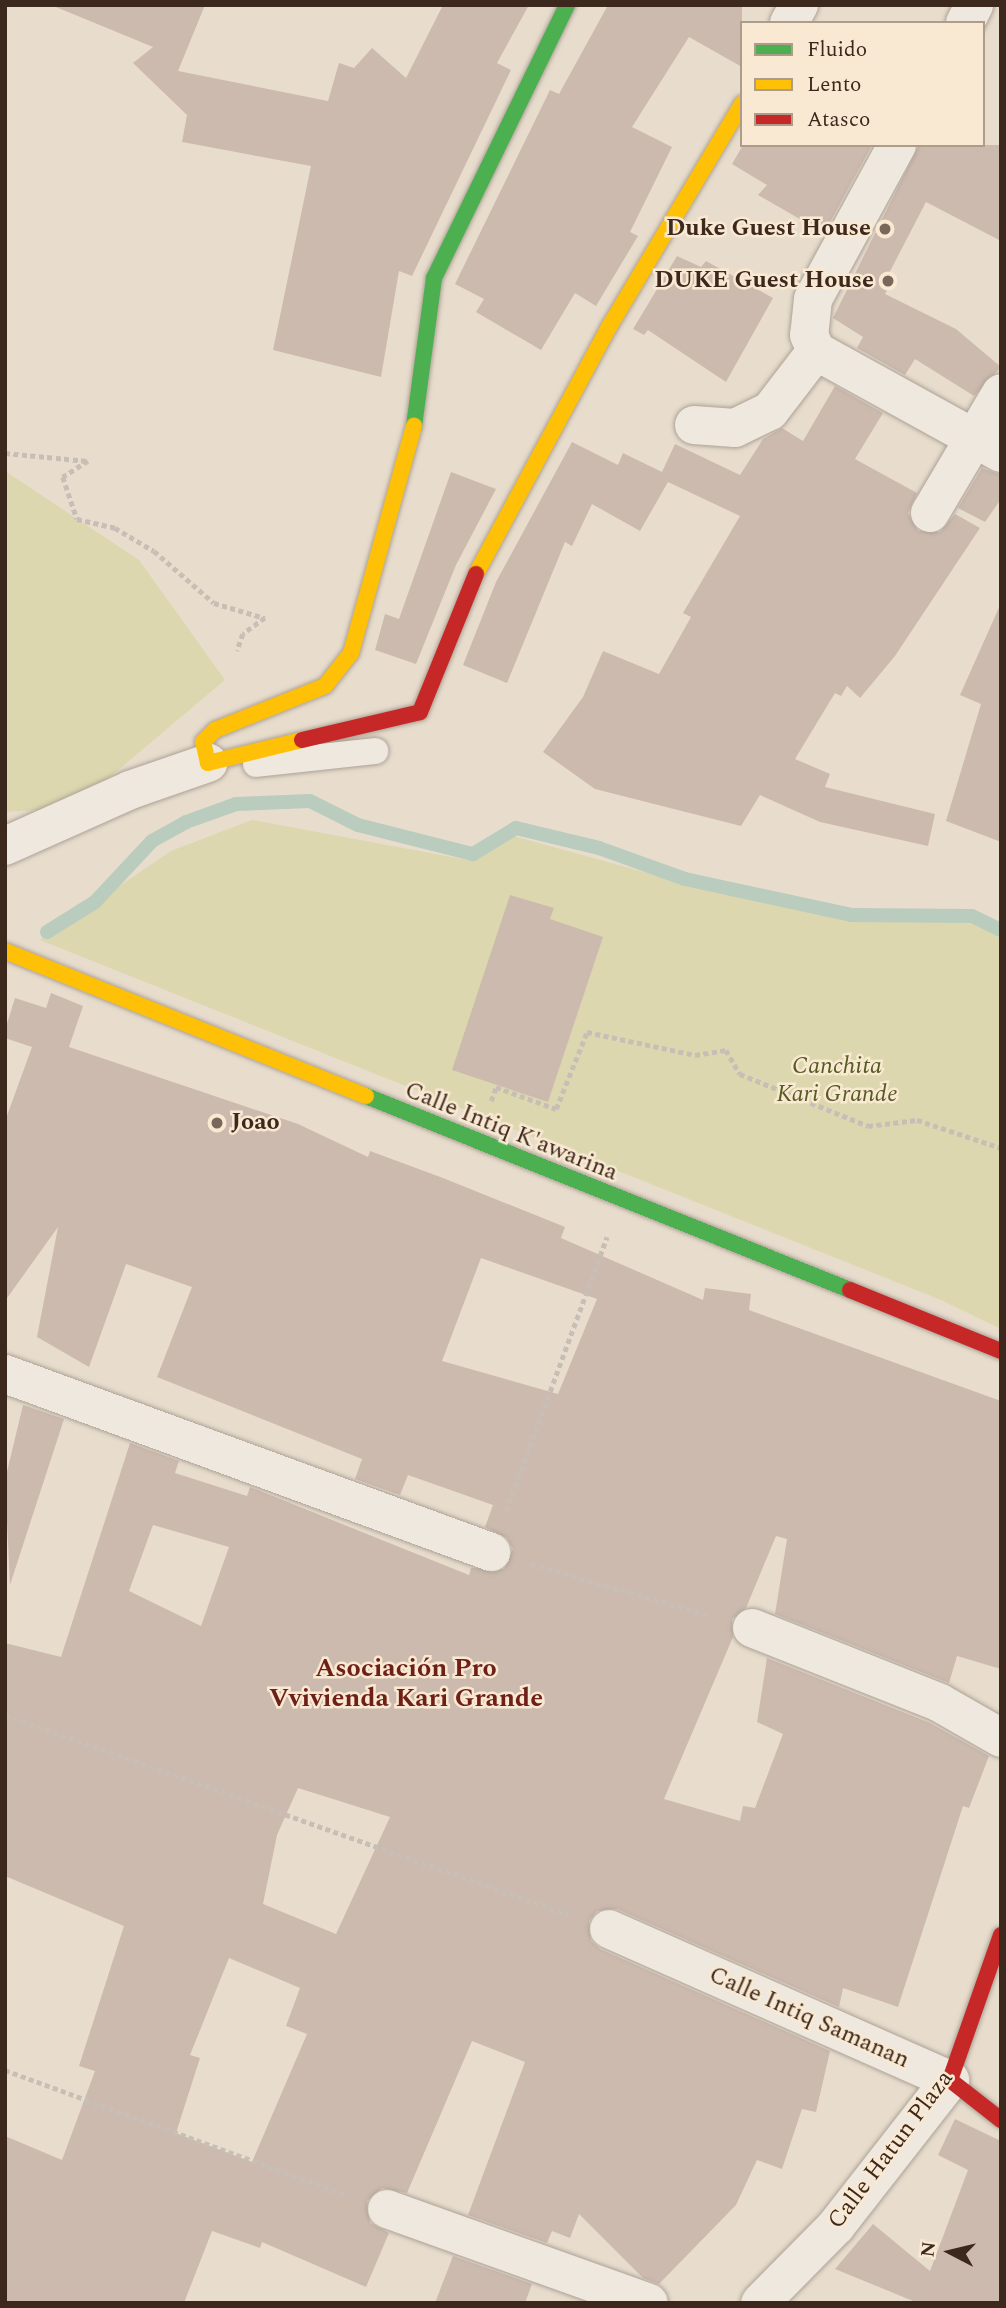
<!DOCTYPE html>
<html>
<head>
<meta charset="utf-8">
<style>
	body { margin:0 }
	#map { position:relative; width:1006px; height:2308px; overflow:hidden; background:#e8ddcd; font-family:Spectral,serif }
	div>[style] { position:absolute }
	.green>* { inset:0; background:#dcd7ae }
	.stream>* { height:14px; margin:-7px; padding:0 7px; transform-origin:7px; border-radius:7px; background:#b9ccbe }
	.building>* { inset:0; background:#ccbaae }
	.path>* { height:4.5px; margin-top:-2.25px; transform-origin:0; background:repeating-linear-gradient(90deg,#c7bfb6 0 5px,transparent 0 8.5px) }
	.roads { filter:drop-shadow(0 0 2px #ada296) drop-shadow(0 0 2px #ada296) }
	.lane>* { height:26px; margin:-13px; padding:0 13px; transform-origin:13px; border-radius:13px; background:#efe8df }
	.street>* { height:38px; margin:-19px; padding:0 19px; transform-origin:19px; border-radius:19px; background:#efe8df }
	.fast>* { height:16px; margin:-8px; padding:0 8px; transform-origin:8px; border-radius:8px; background:#4caf50 }
	.slow>* { height:16px; margin:-8px; padding:0 8px; transform-origin:8px; border-radius:8px; background:#ffc107 }
	.jam>* { height:16px; margin:-8px; padding:0 8px; transform-origin:8px; border-radius:8px; background:#c62828 }
	.dots>* { width:19px; height:19px; translate:-50% -50%; box-sizing:border-box; border:4px solid #f9e9d2; border-radius:50% }
	span { translate:-50% -50%; white-space:nowrap; text-align:center; line-height:1.15; -webkit-text-stroke:5px #f9e9d2; paint-order:stroke }
	.poi-label { font-size:24px; color:#3d281d; font-weight:700 }
	.right { translate:-100% -50%; text-align:right }
	.left { translate:0 -50%; text-align:left }
	.park-label { font-size:24px; color:#545c21; font-style:italic }
	.street-label { font-size:24px; color:#3d281d }
	.neighbourhood-label { font-size:26px; color:#6e1f17; font-weight:700 }
	.frame { position:absolute; inset:0; border:7px solid #3d281d; pointer-events:none }
	.legend { position:absolute; left:740px; top:21px; width:245px; height:126px; box-sizing:border-box; background:#f9e9d2; border:2px solid #ae9c8a; margin:0; padding:9px 12px; list-style:none; font-size:21px; color:#3d281d }
	.legend li { display:flex; align-items:center; gap:14px; height:35px }
	.legend b { width:35px; border:2px solid #ae9c8a }
	.north { position:absolute; left:915px; top:2217px; width:70px; height:70px; -webkit-text-stroke:5px #f9e9d2; paint-order:stroke; rotate:277deg; font-size:19px; font-weight:700; line-height:28px; text-align:center; color:#3d281d }
	.north::after { content:''; display:block; margin:auto; width:24px; height:32px; background:#3d281d; clip-path:polygon(50% 0,100% 100%,50% 72%,0 100%) }
</style>
</head>
<body>
<div id="map">
	<div class="green">
		<i style="clip-path:polygon(5px 471px,139px 560px,225px 680px,73px 808px,5px 812px)"></i>
		<i style="clip-path:polygon(252px 820px,473px 861px,506px 834px,673px 880px,847px 916px,912px 915px,987px 926px,1001px 935px,1001px 1329px,941px 1300px,40px 940px,171px 851px)"></i>
	</div>
	<div class="stream">
		<i style="left:47px;top:932px;width:57px;rotate:-32deg"></i>
		<i style="left:95px;top:902px;width:83px;rotate:-46.9deg"></i>
		<i style="left:152px;top:841px;width:39px;rotate:-29deg"></i>
		<i style="left:186px;top:822px;width:53px;rotate:-19.8deg"></i>
		<i style="left:236px;top:804px;width:74px;rotate:-2.3deg"></i>
		<i style="left:310px;top:801px;width:54px;rotate:26.6deg"></i>
		<i style="left:358px;top:825px;width:119px;rotate:14.2deg"></i>
		<i style="left:473px;top:854px;width:50px;rotate:-31.2deg"></i>
		<i style="left:516px;top:828px;width:85px;rotate:13.5deg"></i>
		<i style="left:599px;top:848px;width:91px;rotate:19.8deg"></i>
		<i style="left:685px;top:879px;width:170px;rotate:12.2deg"></i>
		<i style="left:851px;top:915px;width:121px;rotate:0.5deg"></i>
		<i style="left:972px;top:916px;width:32px;rotate:26deg"></i>
	</div>
	<div class="building">
		<i style="clip-path:polygon(51px 5px,205px 5px,178px 71px,328px 101px,339px 63px,354px 68px,372px 48px,406px 78px,443px 5px,529px 5px,497px 63px,511px 70px,412px 276px,399px 271px,381px 377px,273px 350px,311px 166px,182px 142px,187px 115px,133px 63px,153px 47px)"></i>
		<i style="clip-path:polygon(608px 5px,742px 5px,742px 67px,689px 37px,632px 127px,672px 147px,630px 232px,638px 236px,596px 306px,575px 293px,541px 350px,476px 312px,484px 299px,455px 284px,550px 90px,559px 94px)"></i>
		<i style="clip-path:polygon(743px 145px,872px 145px,824px 233px,758px 195px,767px 185px,732px 164px)"></i>
		<i style="clip-path:polygon(919px 145px,1001px 145px,1001px 241px,926px 202px,885px 281px,890px 285px,885px 294px,956px 329px,1001px 367px,974px 396px,915px 359px,905px 375px,857px 348px,863px 337px,833px 318px)"></i>
		<i style="clip-path:polygon(677px 256px,701px 267px,706px 261px,773px 298px,726px 382px,648px 330px,644px 335px,633px 329px)"></i>
		<i style="clip-path:polygon(835px 386px,883px 413px,855px 459px,917px 493px,908px 513px,918px 531px,940px 532px,955px 514px,980px 528px,895px 656px,860px 698px,847px 686px,841px 696px,835px 693px,795px 759px,830px 774px,825px 787px,935px 814px,928px 846px,820px 822px,760px 795px,741px 826px,595px 789px,543px 752px,583px 697px,603px 651px,659px 674px,691px 617px,683px 613px,740px 516px,668px 482px,640px 531px,592px 504px,572px 546px,565px 542px,507px 683px,463px 665px,496px 582px,572px 442px,618px 465px,623px 453px,662px 472px,675px 444px,740px 475px,763px 439px,782px 428px,803px 441px)"></i>
		<i style="clip-path:polygon(982px 468px,1001px 475px,1001px 499px,985px 522px,958px 508px)"></i>
		<i style="clip-path:polygon(451px 472px,496px 489px,456px 565px,416px 664px,375px 650px,385px 614px,399px 619px)"></i>
		<i style="clip-path:polygon(1001px 603px,1001px 842px,946px 821px,981px 704px,960px 695px)"></i>
		<i style="clip-path:polygon(510px 895px,554px 908px,550px 919px,603px 937px,548px 1102px,452px 1070px)"></i>
		<i style="clip-path:polygon(evenodd,51px 993px,83px 1006px,69px 1047px,298px 1124px,368px 1157px,370px 1151px,443px 1178px,565px 1227px,561px 1238px,703px 1300px,705px 1288px,751px 1294px,749px 1310px,1001px 1401px,1001px 1669px,957px 1656px,949px 1683px,775px 1614px,787px 1539px,776px 1536px,746px 1608px,732px 1619px,733px 1637px,664px 1799px,740px 1821px,743px 1806px,755px 1808px,783px 1734px,757px 1722px,767px 1658px,930px 1723px,989px 1756px,969px 1808px,963px 1806px,898px 2007px,843px 1988px,839px 2007px,617px 1909px,597px 1911px,589px 1921px,591px 1941px,600px 1949px,830px 2051px,816px 2112px,802px 2109px,782px 2169px,757px 2160px,736px 2205px,659px 2284px,643px 2278px,579px 2214px,570px 2238px,552px 2231px,547px 2243px,468px 2215px,525px 2062px,472px 2041px,407px 2193px,382px 2188px,367px 2201px,370px 2223px,389px 2233px,366px 2287px,262px 2242px,260px 2248px,212px 2231px,184px 2303px,5px 2303px,5px 2136px,62px 2160px,95px 2071px,79px 2066px,124px 1926px,5px 1876px,5px 1643px,61px 1657px,130px 1443px,179px 1461px,175px 1473px,247px 1496px,250px 1487px,469px 1575px,471px 1568px,504px 1569px,513px 1549px,507px 1538px,485px 1527px,493px 1505px,408px 1475px,400px 1495px,355px 1479px,362px 1459px,157px 1377px,192px 1287px,126px 1264px,89px 1367px,37px 1337px,58px 1227px,5px 1301px,5px 1121px,32px 1047px,5px 1038px,5px 1030px,15px 998px,46px 1008px,51px 993px,481px 1258px,597px 1299px,558px 1394px,442px 1361px,481px 1258px,51px 993px,153px 1525px,229px 1547px,201px 1626px,129px 1591px,153px 1525px,51px 993px,298px 1788px,390px 1817px,336px 1934px,263px 1904px,277px 1835px,298px 1788px,51px 993px,229px 1958px,300px 1988px,286px 2026px,307px 2034px,252px 2162px,176px 2133px,200px 2058px,190px 2055px,229px 1958px)"></i>
		<i style="clip-path:polygon(23px 1405px,64px 1419px,10px 1585px,5px 1480px)"></i>
		<i style="clip-path:polygon(955px 2119px,1001px 2141px,1001px 2303px,918px 2303px,835px 2269px,873px 2224px,930px 2271px,968px 2170px,938px 2155px)"></i>
		<i style="clip-path:polygon(453px 2256px,532px 2284px,525px 2303px,435px 2303px)"></i>
	</div>
	<div class="path">
		<i style="left:5px;top:453px;width:83px;rotate:5.5deg"></i>
		<i style="left:88px;top:461px;width:30px;rotate:147deg"></i>
		<i style="left:63px;top:477px;width:44px;rotate:71.6deg"></i>
		<i style="left:77px;top:519px;width:39px;rotate:13deg"></i>
		<i style="left:115px;top:528px;width:45px;rotate:30.5deg"></i>
		<i style="left:154px;top:551px;width:79px;rotate:40.9deg"></i>
		<i style="left:214px;top:603px;width:53px;rotate:16.4deg"></i>
		<i style="left:265px;top:618px;width:27px;rotate:144deg"></i>
		<i style="left:243px;top:634px;width:18px;rotate:109deg"></i>
		<i style="left:491px;top:1101px;width:15px;rotate:-70deg"></i>
		<i style="left:496px;top:1087px;width:64px;rotate:20.1deg"></i>
		<i style="left:556px;top:1109px;width:83px;rotate:-68.1deg"></i>
		<i style="left:587px;top:1032px;width:110px;rotate:12deg"></i>
		<i style="left:695px;top:1055px;width:31px;rotate:-9deg"></i>
		<i style="left:726px;top:1050px;width:28px;rotate:60deg"></i>
		<i style="left:740px;top:1074px;width:138px;rotate:22.1deg"></i>
		<i style="left:868px;top:1126px;width:49px;rotate:-7deg"></i>
		<i style="left:917px;top:1120px;width:89px;rotate:18.4deg"></i>
		<i style="left:506px;top:1511px;width:292px;rotate:-69.8deg"></i>
		<i style="left:531px;top:1564px;width:187px;rotate:16.1deg"></i>
		<i style="left:5px;top:1715px;width:598px;rotate:19.53deg"></i>
		<i style="left:5px;top:2070px;width:364px;rotate:20.1deg"></i>
	</div>
	<div class="roads">
		<div class="lane">
			<i style="left:256px;top:764px;width:120px;rotate:-6.2deg"></i>
		</div>
		<div class="street">
			<i style="left:789px;top:23px;width:21px;rotate:-61deg"></i>
			<i style="left:965px;top:23px;width:20px;rotate:-63deg"></i>
			<i style="left:897px;top:145px;width:175px;rotate:118.6deg"></i>
			<i style="left:813px;top:299px;width:36px;rotate:96deg"></i>
			<i style="left:809px;top:335px;width:17px;rotate:66deg"></i>
			<i style="left:816px;top:351px;width:211px;rotate:28.9deg"></i>
			<i style="left:694px;top:425px;width:41px;rotate:4.2deg"></i>
			<i style="left:735px;top:428px;width:39px;rotate:-26deg"></i>
			<i style="left:770px;top:411px;width:76px;rotate:-52.5deg"></i>
			<i style="left:930px;top:513px;width:139px;rotate:-59.4deg"></i>
			<i style="left:5px;top:846px;width:137px;rotate:-24.1deg"></i>
			<i style="left:130px;top:790px;width:83px;rotate:-19.1deg"></i>
			<i style="left:5px;top:1374px;width:518px;rotate:20.12deg"></i>
			<i style="left:752px;top:1628px;width:202px;rotate:21.7deg"></i>
			<i style="left:940px;top:1703px;width:70px;rotate:29.8deg"></i>
			<i style="left:609px;top:1929px;width:373px;rotate:23.9deg"></i>
			<i style="left:950px;top:2080px;width:185px;rotate:128deg"></i>
			<i style="left:836px;top:2226px;width:108px;rotate:134.6deg"></i>
			<i style="left:387px;top:2209px;width:278px;rotate:19.7deg"></i>
		</div>
		<div class="fast">
			<i style="left:414px;top:426px;width:149px;rotate:-82.3deg"></i>
			<i style="left:434px;top:278px;width:304px;rotate:-64deg"></i>
			<i style="left:366px;top:1096px;width:521px;rotate:21.84deg"></i>
		</div>
		<div class="slow">
			<i style="left:476px;top:574px;width:281px;rotate:-61.7deg"></i>
			<i style="left:609px;top:327px;width:260px;rotate:-59.2deg"></i>
			<i style="left:302px;top:740px;width:97px;rotate:166.3deg"></i>
			<i style="left:208px;top:763px;width:22px;rotate:-103deg"></i>
			<i style="left:203px;top:742px;width:17px;rotate:-45deg"></i>
			<i style="left:215px;top:730px;width:118px;rotate:-21.8deg"></i>
			<i style="left:325px;top:686px;width:42px;rotate:-51.8deg"></i>
			<i style="left:351px;top:653px;width:236px;rotate:-74.5deg"></i>
			<i style="left:5px;top:951px;width:389px;rotate:21.9deg"></i>
		</div>
		<div class="jam">
			<i style="left:302px;top:740px;width:121px;rotate:-13.3deg"></i>
			<i style="left:420px;top:712px;width:149px;rotate:-67.9deg"></i>
			<i style="left:850px;top:1290px;width:163px;rotate:22deg"></i>
			<i style="left:1001px;top:1935px;width:154px;rotate:109.4deg"></i>
			<i style="left:950px;top:2080px;width:65px;rotate:38.1deg"></i>
		</div>
	</div>
	<div class="dots">
		<i style="left:885px;top:229px;background:#79675b"></i>
		<i style="left:888px;top:281px;background:#79675b"></i>
		<i style="left:217px;top:1123px;background:#79675b"></i>
	</div>
	<div class="poi-label">
		<span class="right" style="left:871px;top:229px">Duke Guest House</span>
		<span class="right" style="left:874px;top:281px">DUKE Guest House</span>
		<span class="left" style="left:231px;top:1123px">Joao</span>
	</div>
	<div class="park-label">
		<span style="left:837px;top:1081px">Canchita<br>Kari Grande</span>
	</div>
	<div class="street-label">
		<span style="left:511px;top:1132px;rotate:22deg">Calle Intiq K'awarina</span>
		<span style="left:809px;top:2018px;rotate:24deg">Calle Intiq Samanan</span>
		<span style="left:891px;top:2150px;rotate:-53deg">Calle Hatun Plaza</span>
	</div>
	<div class="neighbourhood-label">
		<span style="left:406px;top:1684px">Asociación Pro<br>Vvivienda Kari Grande</span>
	</div>
	<div class="frame"></div>
	<ul class="legend">
	<li><b style="height:9px;background:#4caf50"></b>Fluido</li>
	<li><b style="height:9px;background:#ffc107"></b>Lento</li>
	<li><b style="height:9px;background:#c62828"></b>Atasco</li>
	</ul>
	<div class="north">N</div>
</div>
</body>
</html>
